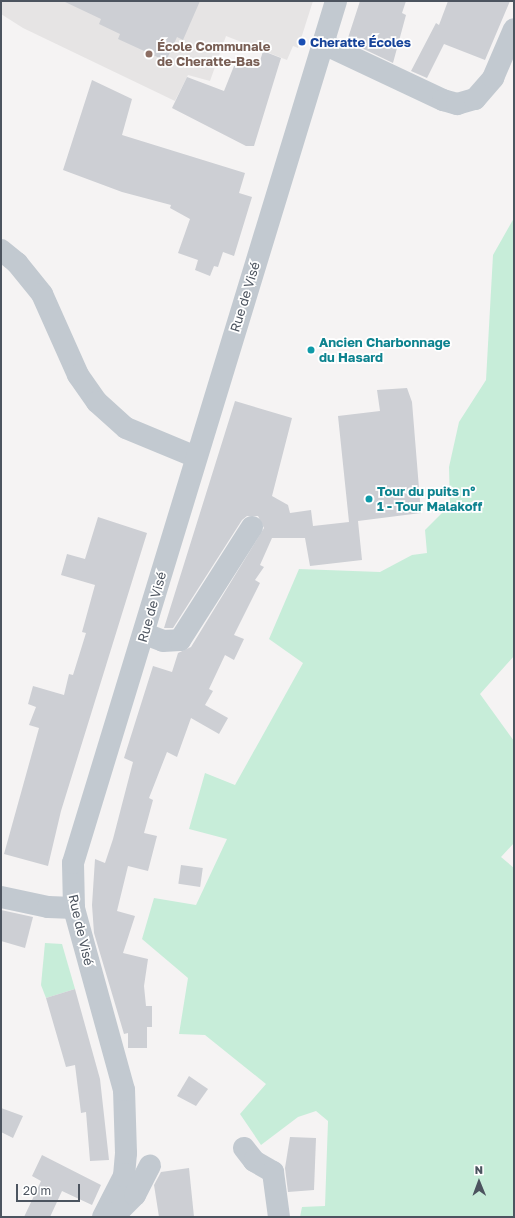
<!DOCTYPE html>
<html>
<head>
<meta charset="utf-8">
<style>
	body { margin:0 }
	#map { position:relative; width:515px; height:1218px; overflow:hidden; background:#f5f3f3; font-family:"Golos Text",sans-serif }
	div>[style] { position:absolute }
	.education>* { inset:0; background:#e6e4e4 }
	.green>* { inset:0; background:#c7edd9 }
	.building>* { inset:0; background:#cdcfd4; transform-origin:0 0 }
	.minor>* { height:22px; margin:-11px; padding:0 11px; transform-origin:11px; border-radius:11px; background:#c2c9d0 }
	.dots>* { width:11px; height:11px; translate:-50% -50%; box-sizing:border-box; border:2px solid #fff; border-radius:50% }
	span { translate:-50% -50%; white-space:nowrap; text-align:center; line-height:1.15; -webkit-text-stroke:3.5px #fff; paint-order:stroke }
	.transit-label { font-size:13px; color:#164399; font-weight:700 }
	.left { translate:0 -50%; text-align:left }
	.education-label { font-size:13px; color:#785e54; font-weight:700 }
	.street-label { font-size:13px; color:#4c545f }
	.culture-label { font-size:13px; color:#0d838f; font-weight:700 }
	.frame { position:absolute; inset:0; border:2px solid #4c545f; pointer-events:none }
	.north { position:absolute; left:459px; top:1162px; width:40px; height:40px; -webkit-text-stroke:3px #fff; paint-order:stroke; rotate:359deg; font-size:11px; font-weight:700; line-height:16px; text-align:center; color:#4c545f }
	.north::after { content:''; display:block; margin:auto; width:14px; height:18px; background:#4c545f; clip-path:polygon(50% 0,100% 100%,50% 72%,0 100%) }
	.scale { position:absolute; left:16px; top:1184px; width:64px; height:18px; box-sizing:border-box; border:2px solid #4c545f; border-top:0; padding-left:5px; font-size:12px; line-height:14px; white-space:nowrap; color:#4c545f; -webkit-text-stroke:3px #fff; paint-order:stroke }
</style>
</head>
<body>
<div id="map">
	<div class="education">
		<i style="clip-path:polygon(1px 1px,313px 1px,298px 48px,293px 46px,287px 60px,226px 36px,210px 81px,188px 75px,175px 101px,23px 28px,1px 14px)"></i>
	</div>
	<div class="green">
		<i style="clip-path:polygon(514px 218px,514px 656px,480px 694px,514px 741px,514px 843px,501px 857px,514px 868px,514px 1217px,300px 1217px,302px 1207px,325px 1206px,328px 1121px,316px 1111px,298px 1117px,261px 1145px,240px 1114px,266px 1084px,205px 1035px,179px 1034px,188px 978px,142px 939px,154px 898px,196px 905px,227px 839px,189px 829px,205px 773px,235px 785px,303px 663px,269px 639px,299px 569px,380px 572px,412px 555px,427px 553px,425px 530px,450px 505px,449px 467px,459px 422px,486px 380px,493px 255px)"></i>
		<i style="clip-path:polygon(45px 943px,62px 944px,75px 989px,46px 998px,41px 985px)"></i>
	</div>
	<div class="building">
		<i style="clip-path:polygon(63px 1px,200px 1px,183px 40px,177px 37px,166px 61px,118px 39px,120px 34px,99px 24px,101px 19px)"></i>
		<i style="clip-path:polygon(360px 1px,406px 1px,402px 13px,406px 15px,393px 63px,349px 42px,348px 38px)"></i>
		<i style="clip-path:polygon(448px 1px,510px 1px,485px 60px,444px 44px,427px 78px,411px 71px,436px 23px,439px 25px)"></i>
		<i style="clip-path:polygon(263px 51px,281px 58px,254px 146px,246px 146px,172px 108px,187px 77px,224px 91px,234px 66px,258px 68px)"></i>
		<i style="clip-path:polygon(92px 80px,132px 99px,122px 135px,245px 173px,239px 193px,252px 197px,234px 256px,223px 252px,218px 267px,214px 266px,210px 276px,195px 270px,198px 260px,178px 253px,190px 219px,170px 208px,171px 205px,122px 192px,63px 170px)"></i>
		<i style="clip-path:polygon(407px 388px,412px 402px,421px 513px,358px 521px,362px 560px,310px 566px,305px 538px,272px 538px,260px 565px,264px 567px,255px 580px,260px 583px,234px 635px,244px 639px,234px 660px,225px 655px,209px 689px,213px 691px,205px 705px,228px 718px,219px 734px,191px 718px,177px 757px,167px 752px,149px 798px,153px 800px,144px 833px,157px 836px,148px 871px,128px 866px,117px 911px,135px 916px,123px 953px,148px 959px,144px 986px,146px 1006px,152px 1006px,152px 1027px,147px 1027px,147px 1048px,128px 1048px,128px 1033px,124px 1034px,94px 933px,92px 905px,95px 859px,105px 863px,113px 839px,133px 762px,124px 758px,153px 666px,172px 672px,178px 653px,191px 647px,264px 528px,258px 516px,247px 516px,242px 520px,173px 628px,164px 628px,235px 401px,292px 418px,272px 496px,288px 505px,290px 513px,311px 510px,313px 526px,349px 522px,338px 416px,380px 411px,377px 390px)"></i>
		<i style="clip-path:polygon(98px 517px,147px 533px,61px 811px,48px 866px,4px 854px,39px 728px,29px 725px,36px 707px,28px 704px,33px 686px,64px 695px,69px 674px,73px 675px,86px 633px,82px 632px,95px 585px,61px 575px,67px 554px,85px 559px)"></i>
		<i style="left:181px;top:865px;width:22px;height:19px;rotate:8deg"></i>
		<i style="clip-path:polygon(1px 910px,33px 917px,25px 948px,1px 941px)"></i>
		<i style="clip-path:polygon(75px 989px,100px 1079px,109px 1160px,90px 1161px,86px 1112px,81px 1113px,75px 1065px,66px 1067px,46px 998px)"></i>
		<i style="clip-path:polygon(189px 1076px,208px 1089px,196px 1106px,177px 1096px)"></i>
		<i style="clip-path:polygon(1px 1108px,23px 1116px,13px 1138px,1px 1132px)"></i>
		<i style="clip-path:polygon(290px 1137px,316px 1138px,314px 1190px,288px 1192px,285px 1168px)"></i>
		<i style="clip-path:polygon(42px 1155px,101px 1185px,92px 1205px,62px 1191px,50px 1217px,24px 1217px,41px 1181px,32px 1176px)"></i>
		<i style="clip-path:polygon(189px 1168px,194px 1217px,159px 1217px,154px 1185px,161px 1172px)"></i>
	</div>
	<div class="minor">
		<i style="left:324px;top:44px;width:132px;rotate:25.2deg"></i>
		<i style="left:443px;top:100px;width:15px;rotate:16deg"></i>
		<i style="left:457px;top:104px;width:19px;rotate:-16deg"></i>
		<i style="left:475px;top:99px;width:28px;rotate:-49deg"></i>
		<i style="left:493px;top:78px;width:53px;rotate:-66.8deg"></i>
		<i style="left:1px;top:250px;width:21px;rotate:39deg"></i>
		<i style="left:17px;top:263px;width:40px;rotate:51deg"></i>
		<i style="left:42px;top:294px;width:89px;rotate:66deg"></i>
		<i style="left:78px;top:375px;width:33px;rotate:55deg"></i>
		<i style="left:97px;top:402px;width:39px;rotate:42deg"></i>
		<i style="left:126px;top:428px;width:76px;rotate:22.5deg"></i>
		<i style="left:145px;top:634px;width:19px;rotate:21deg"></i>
		<i style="left:163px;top:641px;width:17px;rotate:-3deg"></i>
		<i style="left:180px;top:640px;width:134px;rotate:-57.5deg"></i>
		<i style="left:1px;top:897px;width:48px;rotate:12deg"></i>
		<i style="left:48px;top:907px;width:26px;rotate:2deg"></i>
		<i style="left:244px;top:1148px;width:16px;rotate:52deg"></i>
		<i style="left:254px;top:1161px;width:22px;rotate:30deg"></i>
		<i style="left:273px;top:1172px;width:45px;rotate:82.4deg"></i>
		<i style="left:103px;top:1217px;width:46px;rotate:-62.9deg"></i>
		<i style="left:124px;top:1176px;width:23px;rotate:-85deg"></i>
		<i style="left:126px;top:1153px;width:63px;rotate:-91.8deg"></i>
		<i style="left:124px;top:1090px;width:189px;rotate:-105.4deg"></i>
		<i style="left:74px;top:908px;width:45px;rotate:-91.3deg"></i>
		<i style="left:73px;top:863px;width:901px;rotate:-73.03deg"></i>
		<i style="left:113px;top:1217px;width:31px;rotate:-45deg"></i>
		<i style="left:135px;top:1195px;width:33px;rotate:-63deg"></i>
	</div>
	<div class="dots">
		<i style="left:302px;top:42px;background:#1a4fb4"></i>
		<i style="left:149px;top:54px;background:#8d6e63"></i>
		<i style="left:311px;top:350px;background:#0f9aa8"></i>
		<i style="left:369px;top:499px;background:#0f9aa8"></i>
	</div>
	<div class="transit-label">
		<span class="left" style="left:310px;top:42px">Cheratte Écoles</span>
	</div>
	<div class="education-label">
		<span class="left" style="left:157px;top:54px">École Communale<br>de Cheratte-Bas</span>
	</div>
	<div class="street-label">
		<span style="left:245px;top:297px;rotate:-73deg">Rue de Visé</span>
		<span style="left:152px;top:607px;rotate:-74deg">Rue de Visé</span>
		<span style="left:81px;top:930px;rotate:77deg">Rue de Visé</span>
	</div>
	<div class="culture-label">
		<span class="left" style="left:319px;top:350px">Ancien Charbonnage<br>du Hasard</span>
		<span class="left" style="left:377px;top:499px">Tour du puits n°<br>1 - Tour Malakoff</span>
	</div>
	<div class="frame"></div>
	<div class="north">N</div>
	<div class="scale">20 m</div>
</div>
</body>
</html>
